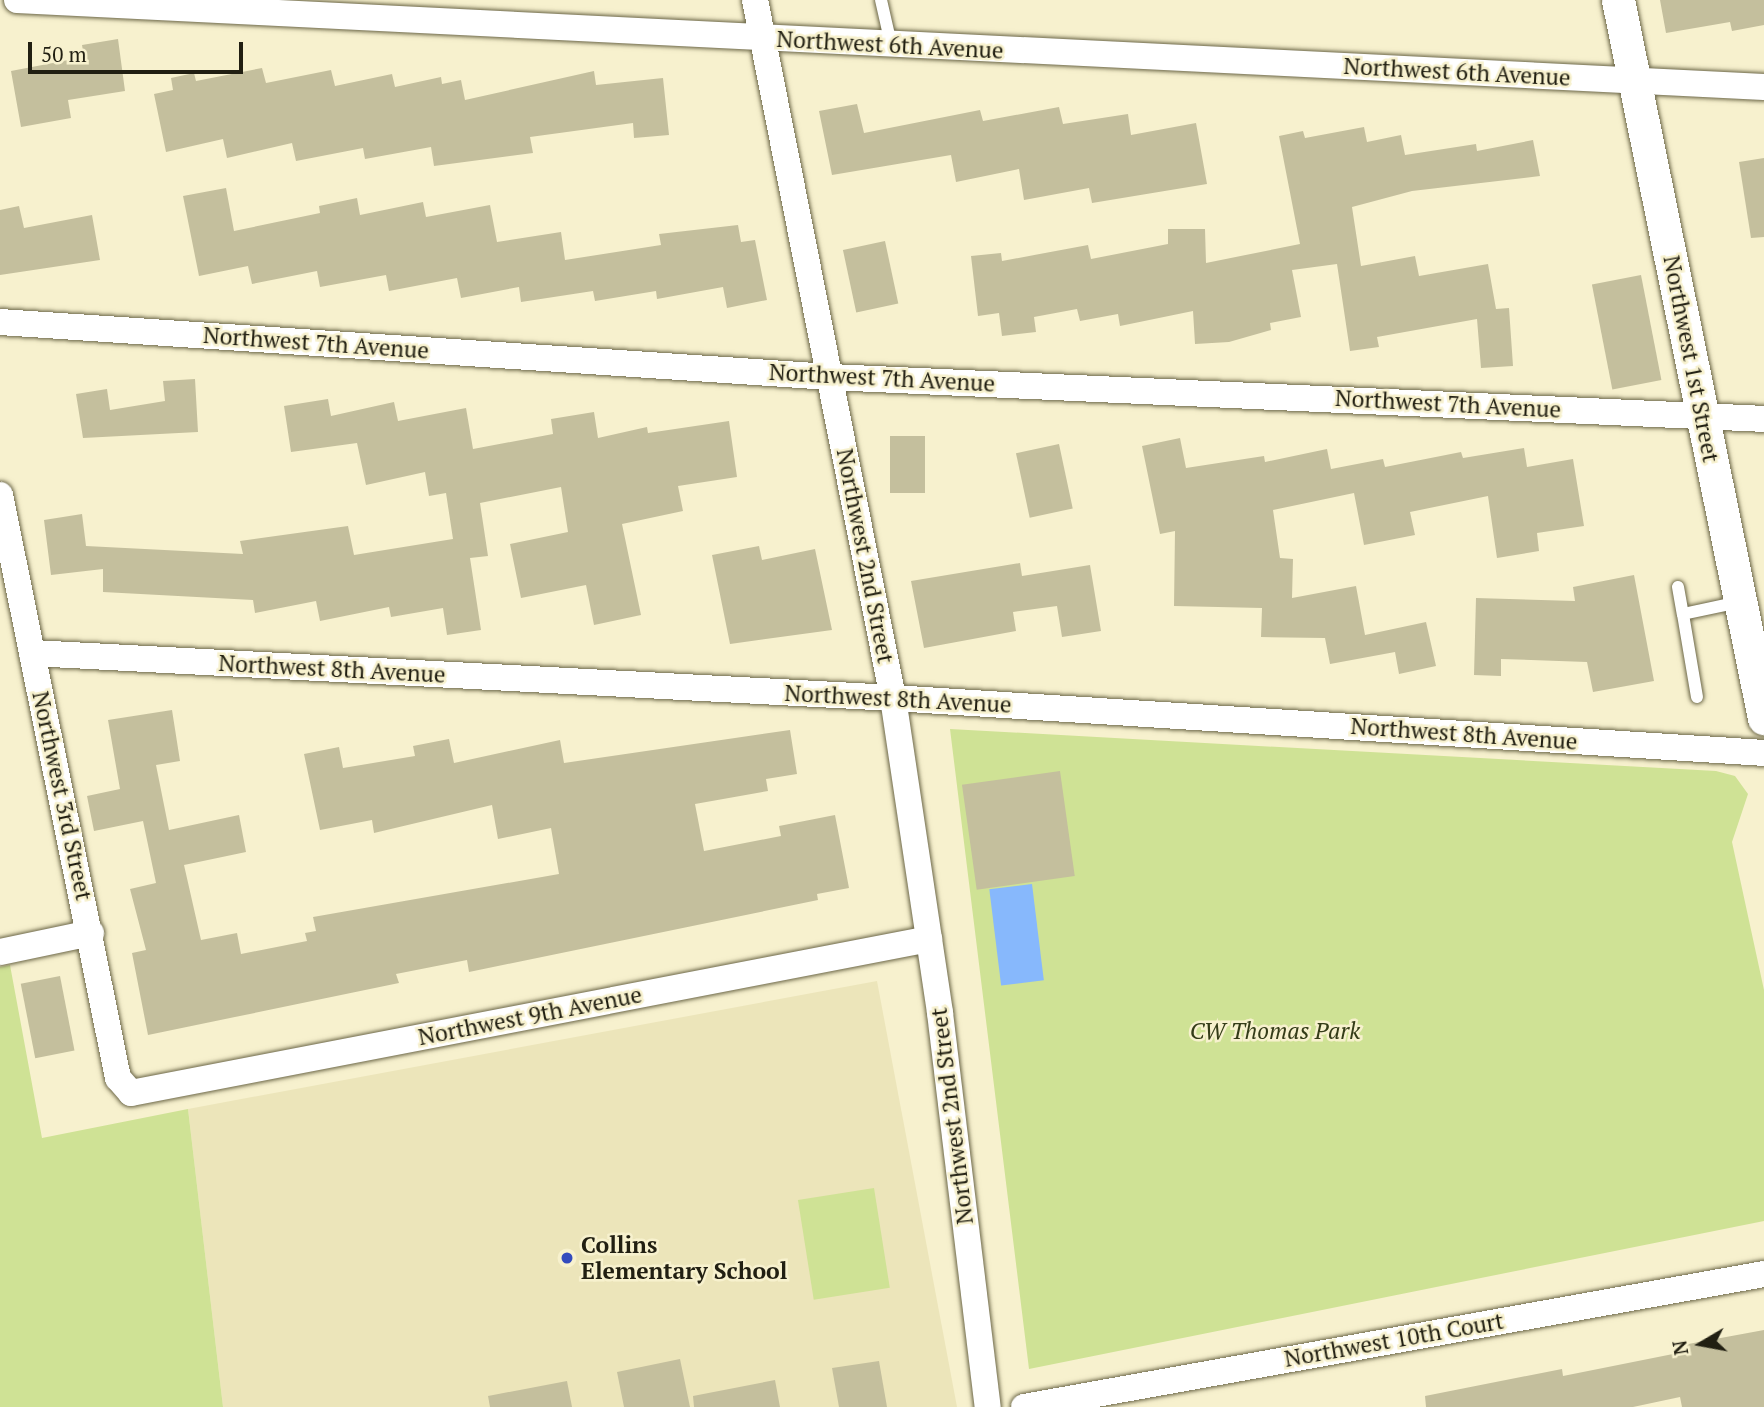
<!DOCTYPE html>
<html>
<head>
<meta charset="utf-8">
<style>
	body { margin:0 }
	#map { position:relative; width:1764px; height:1407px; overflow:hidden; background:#f7f1ce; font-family:"PT Serif",serif }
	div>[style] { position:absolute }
	.built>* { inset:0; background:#ece5ba }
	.green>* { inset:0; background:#cfe295; transform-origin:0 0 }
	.water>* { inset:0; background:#87b8fc; transform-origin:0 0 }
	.building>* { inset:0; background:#c4bf9d; transform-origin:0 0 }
	.roads { filter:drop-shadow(0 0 2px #6c6748) drop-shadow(0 0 2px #6c6748) }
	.service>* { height:12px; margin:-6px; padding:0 6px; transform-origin:6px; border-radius:6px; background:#fff }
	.minor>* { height:26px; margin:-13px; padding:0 13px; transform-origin:13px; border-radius:13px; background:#fff }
	.tertiary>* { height:33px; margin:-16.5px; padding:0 16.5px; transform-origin:16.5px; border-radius:16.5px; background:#fff }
	.dots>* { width:19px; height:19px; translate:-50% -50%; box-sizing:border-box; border:4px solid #f7f1ce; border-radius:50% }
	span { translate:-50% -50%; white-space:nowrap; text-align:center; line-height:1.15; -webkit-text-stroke:5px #f7f1ce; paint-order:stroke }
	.street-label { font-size:23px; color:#211f12 }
	.park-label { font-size:23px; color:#343c18; font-style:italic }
	.poi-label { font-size:23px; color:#211f12; font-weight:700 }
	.left { translate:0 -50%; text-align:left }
	.north { position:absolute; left:1666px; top:1309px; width:70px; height:70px; -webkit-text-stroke:5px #f7f1ce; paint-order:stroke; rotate:260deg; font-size:19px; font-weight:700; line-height:28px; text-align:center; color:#211f12 }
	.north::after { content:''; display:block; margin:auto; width:24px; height:32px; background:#211f12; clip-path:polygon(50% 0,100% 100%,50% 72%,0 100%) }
	.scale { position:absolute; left:28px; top:42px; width:215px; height:32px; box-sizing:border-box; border:4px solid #211f12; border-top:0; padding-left:9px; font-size:21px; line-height:24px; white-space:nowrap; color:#211f12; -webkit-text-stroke:5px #f7f1ce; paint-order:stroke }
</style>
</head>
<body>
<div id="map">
	<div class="built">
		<i style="clip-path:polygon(877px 981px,957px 1407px,223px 1407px,188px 1109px)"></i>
	</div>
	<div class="green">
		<i style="clip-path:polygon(950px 729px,1716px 771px,1735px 776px,1748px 794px,1732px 842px,1764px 990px,1764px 1221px,1029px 1369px)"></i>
		<i style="clip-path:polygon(10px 965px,42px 1138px,188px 1109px,223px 1407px,0 1407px,0 967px)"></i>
		<i style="left:874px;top:1188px;width:101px;height:77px;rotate:81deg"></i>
	</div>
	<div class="water">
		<i style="left:1032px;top:884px;width:97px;height:43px;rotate:83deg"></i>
	</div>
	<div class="building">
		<i style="clip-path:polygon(1660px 0,1764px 0,1764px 25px,1732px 31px,1730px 22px,1666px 33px)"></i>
		<i style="clip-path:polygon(118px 39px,125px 91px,68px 100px,71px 118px,21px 127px,11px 71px,84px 57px,82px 45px)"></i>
		<i style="clip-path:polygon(262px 68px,266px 83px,331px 70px,335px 86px,392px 74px,395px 87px,441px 77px,442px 84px,461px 80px,465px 100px,594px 71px,596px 85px,663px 78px,669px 135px,634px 138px,633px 123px,530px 137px,533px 153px,434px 166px,431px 147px,365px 159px,363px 148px,296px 161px,292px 143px,227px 158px,223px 139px,166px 152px,154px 94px,173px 90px,171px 78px,194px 73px,196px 81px)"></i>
		<i style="clip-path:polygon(857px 104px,864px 133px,980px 110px,983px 121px,1059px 107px,1063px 124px,1128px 114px,1131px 135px,1196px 123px,1207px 184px,1092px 203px,1089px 188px,1024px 200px,1019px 169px,956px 182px,951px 155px,832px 175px,819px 111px)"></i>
		<i style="clip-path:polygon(1364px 127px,1367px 142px,1401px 135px,1405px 155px,1476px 144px,1477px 151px,1533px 140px,1540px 176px,1412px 191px,1352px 207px,1361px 266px,1415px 256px,1419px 276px,1488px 264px,1496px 309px,1509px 308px,1513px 366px,1481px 368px,1477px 319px,1377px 337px,1379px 347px,1350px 351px,1337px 264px,1292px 270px,1301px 317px,1270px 323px,1271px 330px,1229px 342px,1195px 344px,1193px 311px,1120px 326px,1118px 314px,1080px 321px,1077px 309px,1034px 317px,1036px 332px,1002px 336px,999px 313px,978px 316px,971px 256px,1001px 253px,1002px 261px,1088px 245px,1091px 259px,1168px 244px,1168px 229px,1205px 229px,1206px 263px,1300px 244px,1279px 136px,1303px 131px,1305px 138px)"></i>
		<i style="clip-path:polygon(1764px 158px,1764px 237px,1751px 238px,1739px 162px)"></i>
		<i style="clip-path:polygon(226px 188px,234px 231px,320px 213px,319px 206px,357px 198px,360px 215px,423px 202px,426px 217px,490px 205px,497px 242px,561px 232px,565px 260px,661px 245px,659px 234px,738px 225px,741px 242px,755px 240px,767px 300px,727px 308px,723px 287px,657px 299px,656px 291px,595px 301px,593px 291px,521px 302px,519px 287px,461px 298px,457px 278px,389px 291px,386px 275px,320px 287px,317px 271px,252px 284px,248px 266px,199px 276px,183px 196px)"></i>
		<i style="clip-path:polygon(19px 206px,24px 228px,92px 215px,100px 260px,0 275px,0 210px)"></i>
		<i style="left:885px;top:241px;width:64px;height:43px;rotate:78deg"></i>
		<i style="left:1641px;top:275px;width:107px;height:50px;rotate:79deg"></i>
		<i style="clip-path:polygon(195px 379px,198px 432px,83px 438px,76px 394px,107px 389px,110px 410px,165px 401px,163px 381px)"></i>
		<i style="clip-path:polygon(328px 399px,331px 416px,394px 402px,398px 421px,466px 408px,473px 449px,553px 434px,551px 419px,594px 412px,598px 438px,647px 427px,648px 433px,729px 421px,737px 477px,678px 486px,683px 511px,622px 524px,641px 615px,594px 625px,586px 585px,521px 598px,510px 544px,568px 532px,561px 487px,480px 503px,488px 556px,470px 558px,481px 630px,447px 635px,443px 608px,391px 617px,389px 607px,320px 621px,316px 601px,255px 613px,253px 600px,103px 592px,103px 569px,51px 575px,44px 520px,82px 514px,86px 546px,243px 554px,240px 541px,348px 526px,354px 555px,453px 539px,446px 493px,429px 496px,425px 472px,366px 485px,357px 443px,291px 452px,284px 406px)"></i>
		<i style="left:890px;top:436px;width:35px;height:57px"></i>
		<i style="clip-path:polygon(1180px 438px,1186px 468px,1264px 456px,1265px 462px,1327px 449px,1331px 469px,1383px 459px,1385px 467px,1461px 452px,1463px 458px,1524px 448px,1527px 467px,1573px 459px,1584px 526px,1537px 533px,1539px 551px,1497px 558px,1488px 496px,1410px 512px,1415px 535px,1364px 545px,1354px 493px,1273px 510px,1280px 558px,1293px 559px,1292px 598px,1356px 586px,1365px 635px,1426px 622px,1436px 666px,1399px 674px,1395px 652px,1330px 664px,1325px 638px,1261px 637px,1262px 608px,1174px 606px,1175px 531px,1160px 534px,1142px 446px)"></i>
		<i style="left:1059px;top:444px;width:66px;height:44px;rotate:78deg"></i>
		<i style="clip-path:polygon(759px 546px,762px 560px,815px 549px,832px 630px,730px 644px,712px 555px)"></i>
		<i style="clip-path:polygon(1020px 563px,1022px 576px,1090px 565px,1101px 631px,1062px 637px,1057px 606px,1013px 612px,1016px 631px,924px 648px,911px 581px)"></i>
		<i style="clip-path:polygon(1634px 575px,1654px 681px,1593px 692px,1587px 662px,1501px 659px,1501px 676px,1474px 675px,1476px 598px,1575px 601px,1573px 587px)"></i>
		<i style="clip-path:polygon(172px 710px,180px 761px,156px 765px,169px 830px,239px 815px,246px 852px,184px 865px,201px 940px,237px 933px,241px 954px,307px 941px,305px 933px,316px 931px,313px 917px,559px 874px,551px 828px,498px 839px,492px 805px,374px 833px,372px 820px,320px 830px,304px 754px,339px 747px,343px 768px,415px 756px,413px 746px,449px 739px,454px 763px,560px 740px,564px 763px,790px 730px,797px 774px,766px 779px,768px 791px,695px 804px,704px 851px,781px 836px,779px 826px,835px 815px,849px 888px,817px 894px,818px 900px,469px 972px,467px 960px,396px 974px,399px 983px,148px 1035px,132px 953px,146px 950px,130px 889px,156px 883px,143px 821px,94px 831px,87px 796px,120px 789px,108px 720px)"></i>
		<i style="left:1060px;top:771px;width:106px;height:99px;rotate:82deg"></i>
		<i style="left:60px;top:976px;width:76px;height:40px;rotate:79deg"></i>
		<i style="clip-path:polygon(1764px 1330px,1764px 1407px,1682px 1407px,1680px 1397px,1633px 1407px,1426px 1407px,1425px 1396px,1562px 1369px,1563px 1376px,1673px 1354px,1672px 1347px)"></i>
		<i style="clip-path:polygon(680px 1359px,690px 1407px,624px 1407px,617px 1372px)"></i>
		<i style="clip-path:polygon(879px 1361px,887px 1407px,839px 1407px,832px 1368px)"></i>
		<i style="clip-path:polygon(775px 1380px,780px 1407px,694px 1407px,693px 1396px)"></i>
		<i style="clip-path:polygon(567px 1381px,572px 1407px,490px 1407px,488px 1396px)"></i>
	</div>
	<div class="roads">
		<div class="service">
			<i style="left:881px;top:0;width:45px;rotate:77.2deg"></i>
			<i style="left:1678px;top:587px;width:27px;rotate:80deg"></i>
			<i style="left:1697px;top:697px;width:84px;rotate:-99.6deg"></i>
			<i style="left:1683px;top:614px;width:57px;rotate:-12.1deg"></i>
		</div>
		<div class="minor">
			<i style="left:17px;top:0;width:1749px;rotate:2.85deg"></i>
			<i style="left:755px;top:0;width:712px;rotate:78.82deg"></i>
			<i style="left:893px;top:698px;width:318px;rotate:81.5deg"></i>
			<i style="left:940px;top:1013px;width:397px;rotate:83.1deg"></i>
			<i style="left:0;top:322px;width:832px;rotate:3.79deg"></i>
			<i style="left:830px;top:377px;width:935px;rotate:2.57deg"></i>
			<i style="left:0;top:495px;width:595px;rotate:78.56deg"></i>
			<i style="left:118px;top:1078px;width:20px;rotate:49deg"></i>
			<i style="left:131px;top:1093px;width:813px;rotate:-10.92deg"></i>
			<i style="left:32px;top:653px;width:862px;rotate:2.99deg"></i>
			<i style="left:893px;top:698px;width:873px;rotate:3.61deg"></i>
			<i style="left:0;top:952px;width:93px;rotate:-11.8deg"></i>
			<i style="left:1024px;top:1407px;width:752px;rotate:-10.19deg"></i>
		</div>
		<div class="tertiary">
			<i style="left:1618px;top:0;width:733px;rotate:78.51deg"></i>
		</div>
	</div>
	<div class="dots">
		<i style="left:567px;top:1258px;background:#334bbd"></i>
	</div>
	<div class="street-label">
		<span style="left:890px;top:45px;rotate:3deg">Northwest 6th Avenue</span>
		<span style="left:1457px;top:72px;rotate:3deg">Northwest 6th Avenue</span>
		<span style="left:316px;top:343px;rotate:4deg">Northwest 7th Avenue</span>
		<span style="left:1691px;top:359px;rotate:79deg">Northwest 1st Street</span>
		<span style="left:882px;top:378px;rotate:3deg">Northwest 7th Avenue</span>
		<span style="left:1448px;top:404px;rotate:3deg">Northwest 7th Avenue</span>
		<span style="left:865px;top:556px;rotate:79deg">Northwest 2nd Street</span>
		<span style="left:332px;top:669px;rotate:3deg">Northwest 8th Avenue</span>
		<span style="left:898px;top:699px;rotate:3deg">Northwest 8th Avenue</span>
		<span style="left:1464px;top:734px;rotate:4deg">Northwest 8th Avenue</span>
		<span style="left:62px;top:796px;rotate:78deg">Northwest 3rd Street</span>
		<span style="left:530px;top:1016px;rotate:-11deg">Northwest 9th Avenue</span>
		<span style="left:952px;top:1116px;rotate:-97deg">Northwest 2nd Street</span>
		<span style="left:1394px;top:1340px;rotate:-10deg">Northwest 10th Court</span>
	</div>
	<div class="park-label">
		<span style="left:1275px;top:1031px">CW Thomas Park</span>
	</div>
	<div class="poi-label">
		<span class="left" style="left:581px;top:1258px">Collins<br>Elementary School</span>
	</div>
	<div class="north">N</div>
	<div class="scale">50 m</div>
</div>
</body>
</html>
